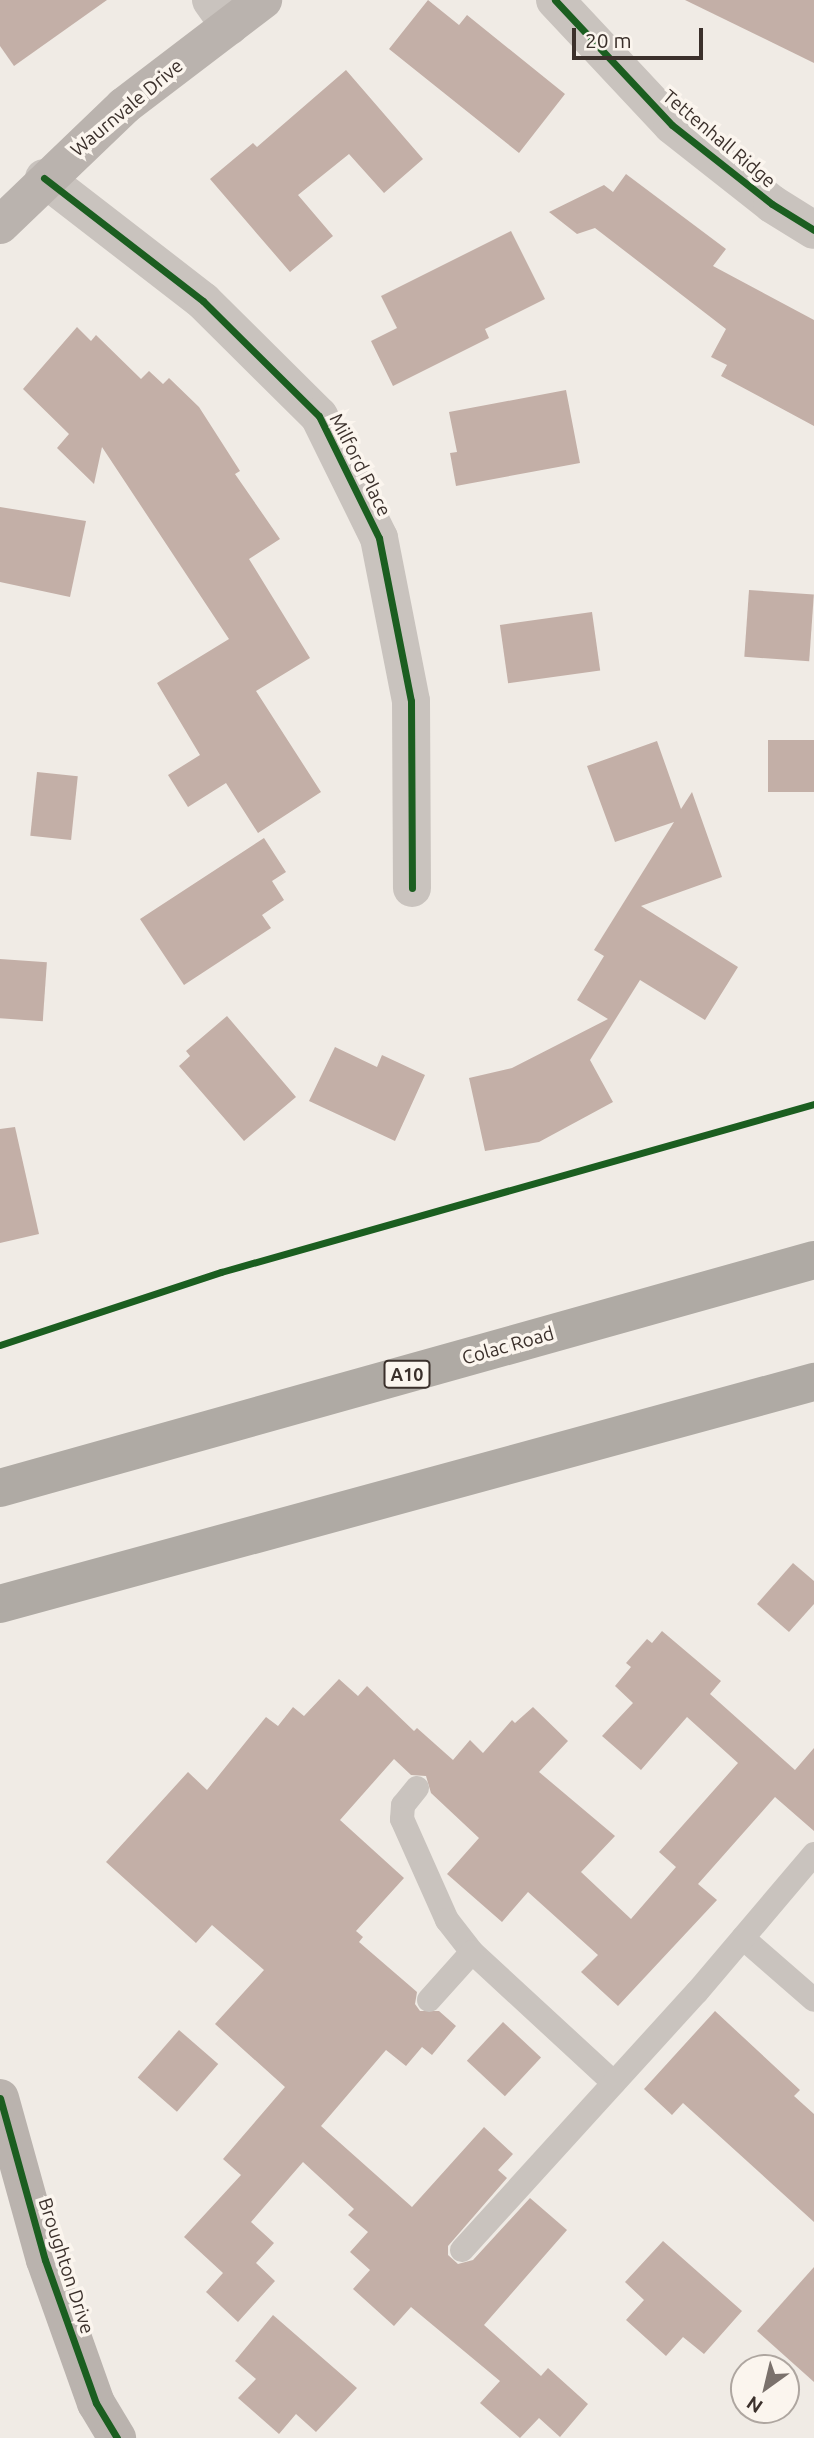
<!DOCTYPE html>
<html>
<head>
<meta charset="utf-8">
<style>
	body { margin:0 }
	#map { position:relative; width:814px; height:2438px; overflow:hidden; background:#f0ebe5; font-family:Ubuntu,sans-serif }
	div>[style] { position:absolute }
	.building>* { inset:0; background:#c3afa7; transform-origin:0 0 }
	.lane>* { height:24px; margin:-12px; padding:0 12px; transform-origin:12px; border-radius:12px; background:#c9c3be }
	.street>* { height:38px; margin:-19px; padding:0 19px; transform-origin:19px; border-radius:19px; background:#c9c3be }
	.secondary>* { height:38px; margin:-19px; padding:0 19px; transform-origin:19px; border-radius:19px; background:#bab3ae }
	.highway>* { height:38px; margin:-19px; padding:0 19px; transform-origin:19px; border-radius:19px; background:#afaaa4 }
	.cycleway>* { height:7px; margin:-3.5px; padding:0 3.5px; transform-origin:3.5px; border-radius:3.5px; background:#1b5e20 }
	span { translate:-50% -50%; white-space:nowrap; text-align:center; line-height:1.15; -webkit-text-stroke:7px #fbf5ee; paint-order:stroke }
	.shield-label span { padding:2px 5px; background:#fbf5ee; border:2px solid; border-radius:5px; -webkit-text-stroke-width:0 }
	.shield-label { font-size:18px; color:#3b302b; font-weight:700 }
	.street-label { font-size:19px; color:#3b302b }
	.north { position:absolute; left:730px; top:2354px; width:70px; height:70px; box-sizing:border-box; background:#fbf5ee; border:2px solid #aea6a0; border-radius:50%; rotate:214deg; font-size:19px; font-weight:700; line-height:28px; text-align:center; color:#3b302b }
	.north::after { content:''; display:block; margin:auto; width:24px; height:32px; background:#7a716c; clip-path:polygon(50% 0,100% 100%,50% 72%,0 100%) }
	.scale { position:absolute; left:572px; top:28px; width:131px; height:32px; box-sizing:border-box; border:4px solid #3b302b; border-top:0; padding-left:9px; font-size:21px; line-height:24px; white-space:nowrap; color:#3b302b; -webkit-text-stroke:5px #fbf5ee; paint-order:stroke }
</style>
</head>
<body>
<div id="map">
	<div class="building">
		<i style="clip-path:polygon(0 0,107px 0,14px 66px,0 46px)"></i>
		<i style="clip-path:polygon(428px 0,459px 25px,467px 15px,565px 94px,519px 153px,389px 49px)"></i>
		<i style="clip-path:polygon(685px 0,814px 0,814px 63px)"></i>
		<i style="clip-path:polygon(346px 70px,423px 159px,384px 193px,349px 154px,298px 195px,333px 236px,290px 272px,210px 179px,253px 143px,257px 147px)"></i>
		<i style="clip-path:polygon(626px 174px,726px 249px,713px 266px,814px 320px,814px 426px,721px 376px,727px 365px,711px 357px,726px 329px,595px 228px,577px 234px,549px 212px,604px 185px,613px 192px)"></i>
		<i style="clip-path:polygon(511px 231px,545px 299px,485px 329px,489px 338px,393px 386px,371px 341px,397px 328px,381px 296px)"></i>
		<i style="clip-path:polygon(77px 327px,91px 341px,96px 335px,141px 379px,149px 371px,163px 384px,169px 378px,199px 407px,240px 471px,235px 474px,280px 539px,249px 559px,310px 658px,256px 691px,321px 792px,258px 833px,226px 783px,188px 807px,168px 775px,200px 755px,157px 683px,229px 639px,102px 447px,94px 484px,57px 448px,69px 434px,23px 389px)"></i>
		<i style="clip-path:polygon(566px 390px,580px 463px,456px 486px,450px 453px,457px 452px,449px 412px)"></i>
		<i style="clip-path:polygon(0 507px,86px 521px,70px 597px,0 582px)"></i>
		<i style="left:749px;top:590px;width:65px;height:67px;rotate:4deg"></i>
		<i style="left:592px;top:612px;width:59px;height:93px;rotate:82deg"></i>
		<i style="left:814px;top:740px;width:52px;height:46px;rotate:90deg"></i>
		<i style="clip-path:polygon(657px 741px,681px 809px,692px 792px,722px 877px,641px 906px,738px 967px,705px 1020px,640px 980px,590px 1060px,613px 1102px,539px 1142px,485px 1151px,469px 1078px,512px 1068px,608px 1019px,577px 1000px,604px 956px,594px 950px,674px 822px,615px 842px,587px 766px)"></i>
		<i style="left:37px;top:772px;width:41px;height:64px;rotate:6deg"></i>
		<i style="clip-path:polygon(264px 838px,286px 872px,272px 881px,284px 900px,262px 915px,271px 928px,184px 985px,140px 919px)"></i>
		<i style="left:0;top:959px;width:47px;height:59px;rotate:4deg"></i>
		<i style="clip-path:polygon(227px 1016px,296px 1097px,244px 1141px,179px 1066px,190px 1056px,186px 1051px)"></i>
		<i style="clip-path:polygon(335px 1047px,377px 1067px,382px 1055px,425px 1075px,395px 1141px,309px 1101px)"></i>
		<i style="clip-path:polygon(15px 1127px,39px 1234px,0 1243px,0 1129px)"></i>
		<i style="clip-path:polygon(793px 1563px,814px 1581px,814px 1604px,789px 1632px,757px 1604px)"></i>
		<i style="clip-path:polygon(662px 1631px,721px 1681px,710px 1694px,795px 1770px,814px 1748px,814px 1831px,775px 1797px,698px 1884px,717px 1900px,618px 2006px,581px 1972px,598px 1955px,528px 1892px,502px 1922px,447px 1874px,479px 1838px,431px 1793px,426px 1776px,411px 1775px,394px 1759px,340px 1820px,404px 1878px,356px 1931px,363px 1937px,359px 1942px,417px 1992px,415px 2004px,420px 2011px,439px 2011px,456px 2026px,432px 2055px,422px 2047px,406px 2066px,386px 2050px,321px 2126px,412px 2207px,484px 2127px,513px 2154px,498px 2170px,507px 2178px,448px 2246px,448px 2255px,458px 2264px,473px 2260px,530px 2198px,567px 2230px,484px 2325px,541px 2376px,548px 2368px,588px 2404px,560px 2437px,539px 2418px,520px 2438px,480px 2403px,500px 2381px,411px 2307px,394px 2326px,353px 2289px,370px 2270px,350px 2252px,368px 2232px,348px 2215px,354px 2209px,303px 2162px,251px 2222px,274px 2243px,256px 2263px,275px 2281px,238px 2322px,206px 2292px,223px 2273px,184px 2237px,241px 2175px,223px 2159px,285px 2087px,215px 2024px,264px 1970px,212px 1925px,196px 1943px,106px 1862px,188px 1772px,207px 1790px,266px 1717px,278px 1726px,293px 1707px,304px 1716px,339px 1679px,358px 1696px,367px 1686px,414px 1731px,417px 1728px,453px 1760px,470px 1740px,483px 1753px,512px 1720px,515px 1723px,533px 1707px,568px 1741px,539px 1772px,615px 1836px,581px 1872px,631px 1919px,676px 1867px,659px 1852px,738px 1763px,687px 1717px,641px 1770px,602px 1736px,633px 1703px,615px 1686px,631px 1667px,626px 1663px,647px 1639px,652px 1643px)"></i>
		<i style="clip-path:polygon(715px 2011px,800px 2090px,794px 2096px,814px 2114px,814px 2222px,683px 2103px,672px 2115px,644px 2089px)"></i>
		<i style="left:503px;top:2022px;width:52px;height:53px;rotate:43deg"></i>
		<i style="left:179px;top:2030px;width:52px;height:63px;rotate:41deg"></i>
		<i style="clip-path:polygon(663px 2241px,742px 2311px,704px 2354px,683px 2337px,666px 2356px,626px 2320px,644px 2300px,625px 2282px)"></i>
		<i style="clip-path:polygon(814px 2267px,814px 2382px,757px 2331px)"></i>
		<i style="clip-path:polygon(273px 2315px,357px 2388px,316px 2432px,296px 2414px,279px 2434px,238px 2398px,256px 2379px,235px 2361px)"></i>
	</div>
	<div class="lane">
		<i style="left:417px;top:1788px;width:22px;rotate:129deg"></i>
		<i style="left:403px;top:1805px;width:14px;rotate:94deg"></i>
		<i style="left:402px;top:1819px;width:111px;rotate:66deg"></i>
		<i style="left:447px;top:1920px;width:41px;rotate:52deg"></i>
		<i style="left:472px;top:1952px;width:193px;rotate:42.7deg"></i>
		<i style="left:743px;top:1938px;width:94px;rotate:41.1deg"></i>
		<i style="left:429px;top:2000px;width:64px;rotate:-48.1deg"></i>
		<i style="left:462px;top:2250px;width:349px;rotate:-47.7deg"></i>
		<i style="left:697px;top:1992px;width:181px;rotate:-49.7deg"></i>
	</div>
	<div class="street">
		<i style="left:211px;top:0;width:32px;rotate:55deg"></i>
		<i style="left:555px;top:0;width:171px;rotate:46.9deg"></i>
		<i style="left:672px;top:125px;width:127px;rotate:38.3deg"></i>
		<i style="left:772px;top:204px;width:49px;rotate:31.8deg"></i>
		<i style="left:44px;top:178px;width:201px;rotate:37.7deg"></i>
		<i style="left:203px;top:301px;width:163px;rotate:44.8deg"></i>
		<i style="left:319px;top:416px;width:136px;rotate:63.8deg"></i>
		<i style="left:379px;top:538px;width:166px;rotate:78.9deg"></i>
		<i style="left:411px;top:701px;width:187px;rotate:89.7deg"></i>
	</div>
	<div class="secondary">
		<i style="left:0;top:225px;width:172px;rotate:-43.8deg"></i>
		<i style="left:124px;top:106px;width:175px;rotate:-37.3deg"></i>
		<i style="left:0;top:2098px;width:168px;rotate:74.5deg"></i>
		<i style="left:45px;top:2260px;width:152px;rotate:70.4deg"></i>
		<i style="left:96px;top:2403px;width:41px;rotate:59deg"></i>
	</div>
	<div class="highway">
		<i style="left:0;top:1488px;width:845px;rotate:-15.65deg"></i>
		<i style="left:0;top:1604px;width:844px;rotate:-15.26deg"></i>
	</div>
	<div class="cycleway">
		<i style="left:555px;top:0;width:171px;rotate:46.9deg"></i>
		<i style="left:672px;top:125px;width:127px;rotate:38.3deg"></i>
		<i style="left:772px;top:204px;width:49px;rotate:31.8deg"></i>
		<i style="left:44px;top:178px;width:201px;rotate:37.7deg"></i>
		<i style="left:203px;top:301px;width:163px;rotate:44.8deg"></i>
		<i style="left:319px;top:416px;width:136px;rotate:63.8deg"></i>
		<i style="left:379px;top:538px;width:166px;rotate:78.9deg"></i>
		<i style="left:411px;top:701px;width:187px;rotate:89.7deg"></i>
		<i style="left:0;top:1345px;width:233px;rotate:-18.3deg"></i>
		<i style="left:221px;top:1272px;width:616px;rotate:-15.82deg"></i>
		<i style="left:0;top:2098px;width:168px;rotate:74.5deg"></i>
		<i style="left:45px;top:2260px;width:152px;rotate:70.4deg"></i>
		<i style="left:96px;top:2403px;width:41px;rotate:59deg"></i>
	</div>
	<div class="shield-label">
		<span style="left:407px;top:1374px">A10</span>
	</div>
	<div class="street-label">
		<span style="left:127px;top:108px;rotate:-40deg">Waurnvale Drive</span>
		<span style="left:719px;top:139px;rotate:40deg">Tettenhall Ridge</span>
		<span style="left:360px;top:465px;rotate:63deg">Milford Place</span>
		<span style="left:508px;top:1346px;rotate:-16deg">Colac Road</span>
		<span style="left:66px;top:2266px;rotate:72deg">Broughton Drive</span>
	</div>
	<div class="north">N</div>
	<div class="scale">20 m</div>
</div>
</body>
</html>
